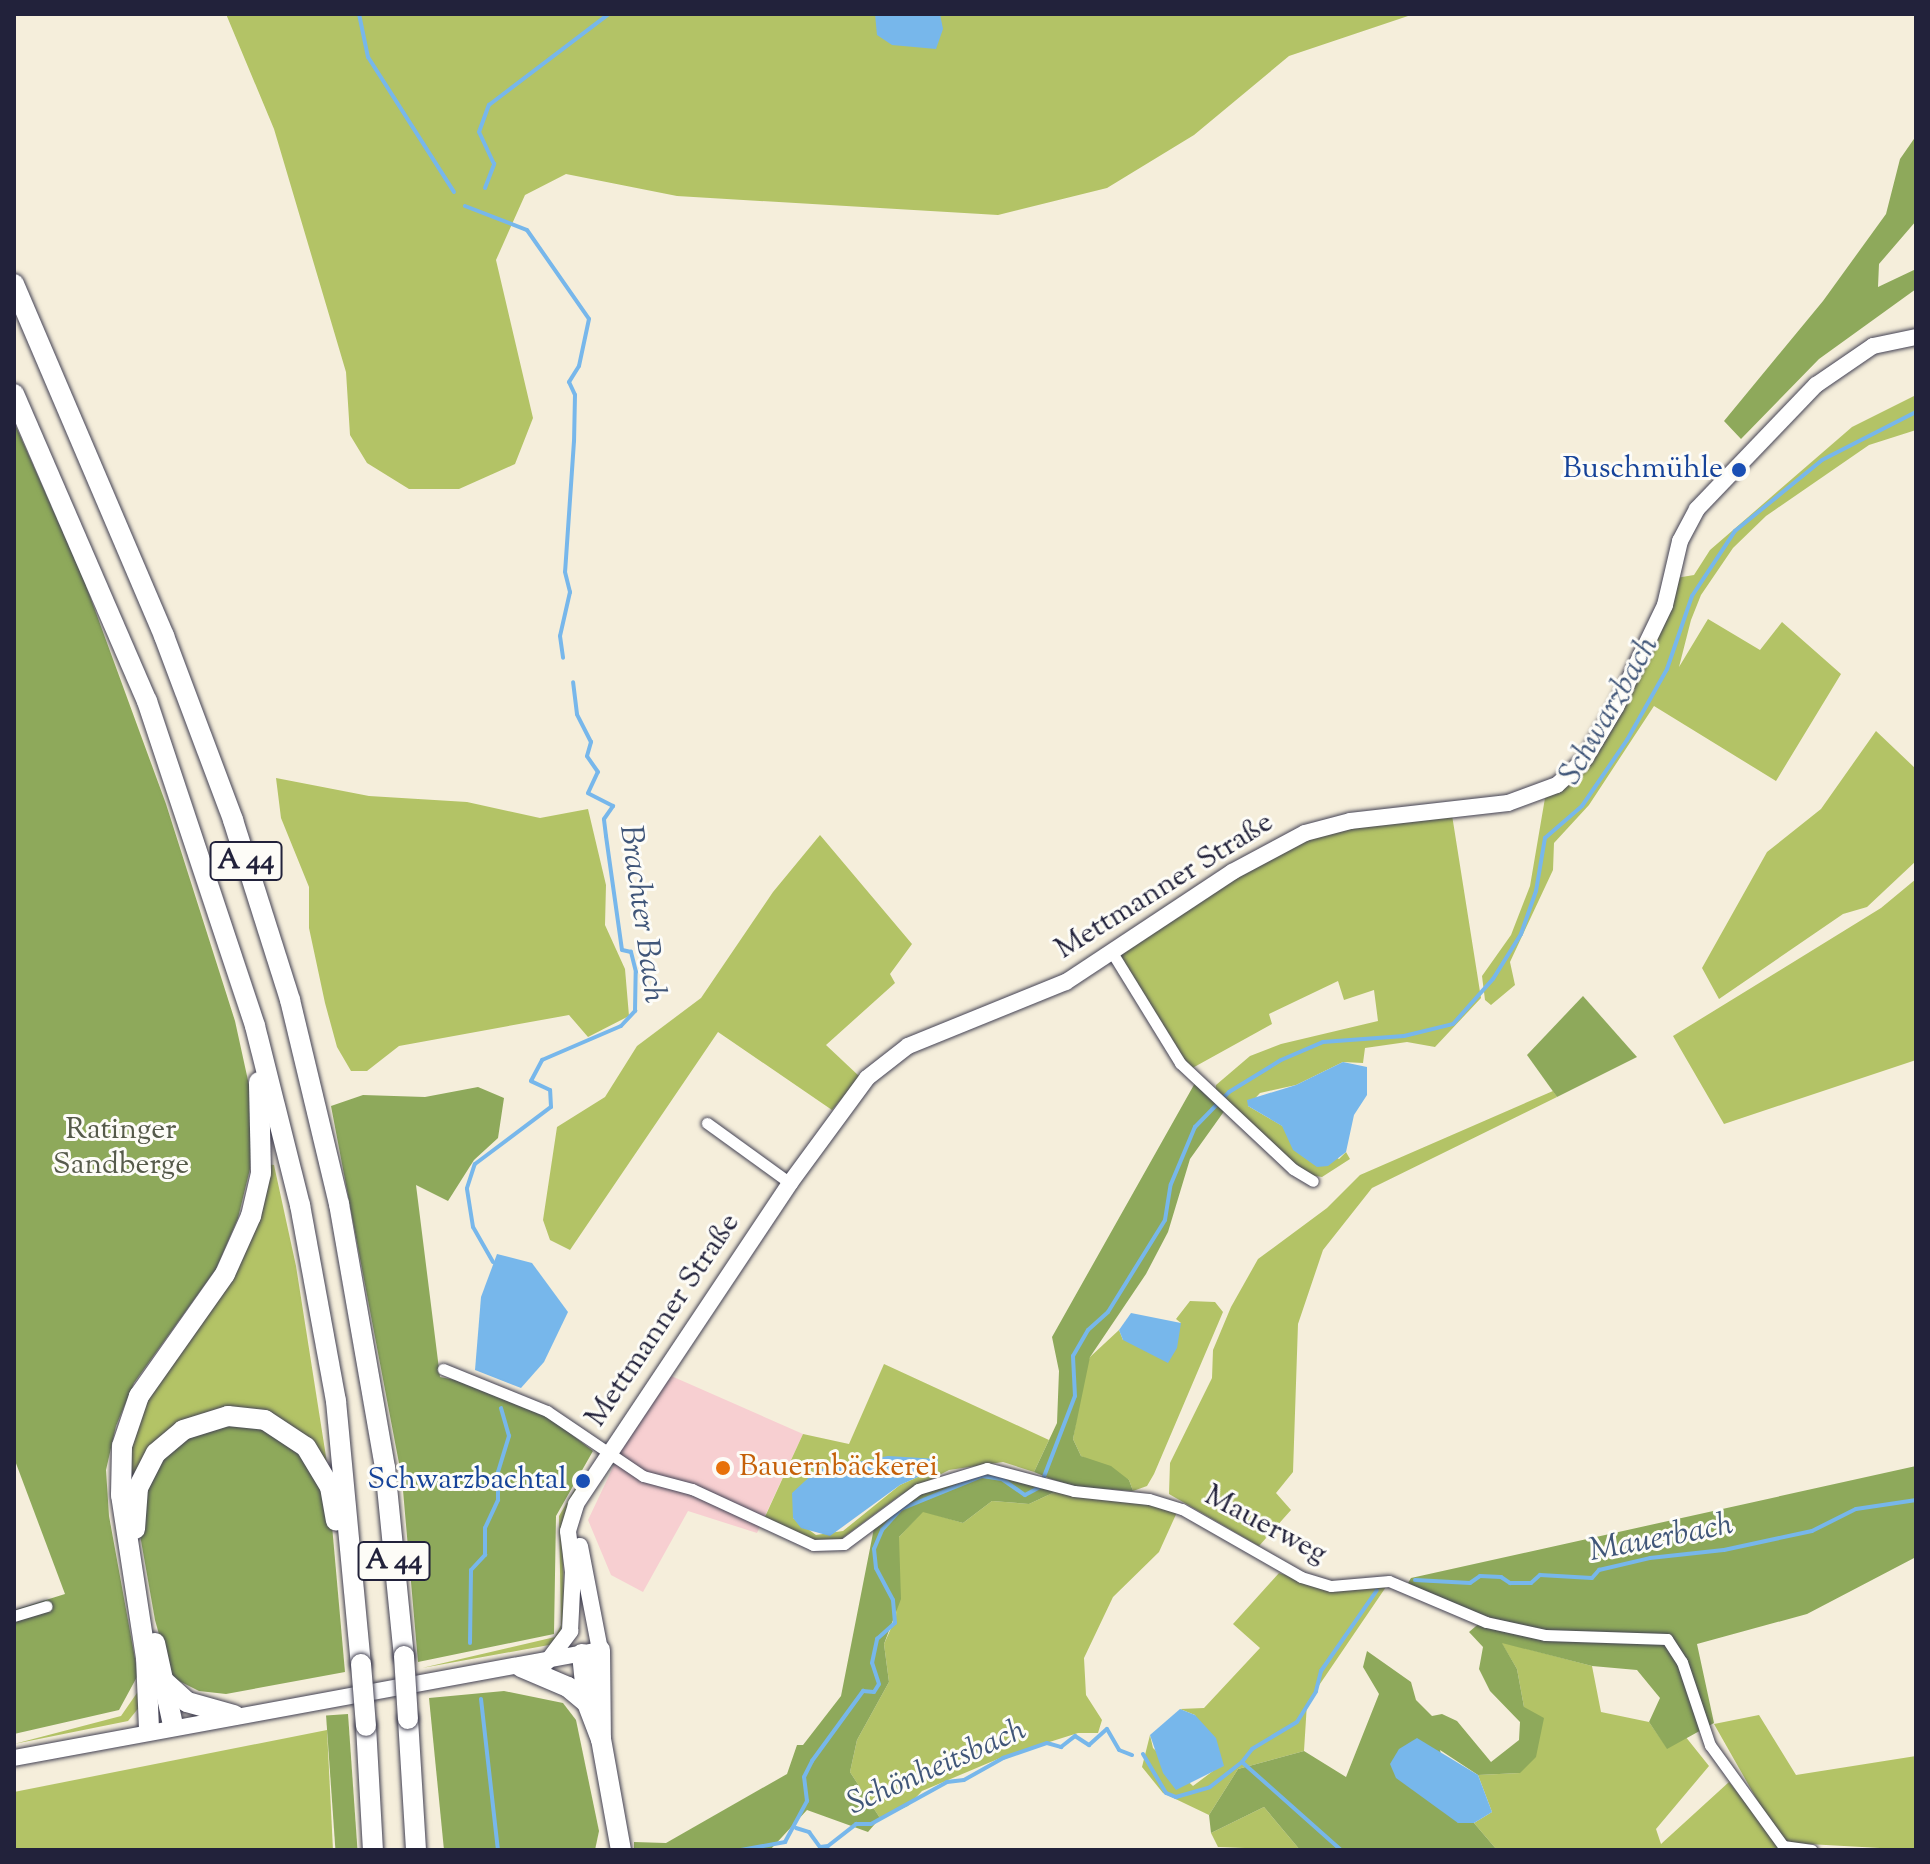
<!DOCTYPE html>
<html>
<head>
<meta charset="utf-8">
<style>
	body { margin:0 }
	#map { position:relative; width:1930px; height:1864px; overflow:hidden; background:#f5eedb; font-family:"Sorts Mill Goudy",serif }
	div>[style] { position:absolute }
	.built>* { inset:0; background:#f7cfd1 }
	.green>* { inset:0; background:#b3c366 }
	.forest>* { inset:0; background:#8ea95b; transform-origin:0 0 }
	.water>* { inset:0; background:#77b7eb }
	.stream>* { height:4px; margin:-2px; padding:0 2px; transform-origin:2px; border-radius:2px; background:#77b7eb }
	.roads { filter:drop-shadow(0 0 2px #424153) drop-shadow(0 0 2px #424153) }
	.minor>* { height:11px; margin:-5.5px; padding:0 5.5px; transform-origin:5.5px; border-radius:5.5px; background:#fff }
	.secondary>* { height:16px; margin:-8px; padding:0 8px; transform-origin:8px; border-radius:8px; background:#fff }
	.motorway>* { height:20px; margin:-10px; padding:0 10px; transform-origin:10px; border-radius:10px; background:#fff }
	.bridges { filter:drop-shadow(0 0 2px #424153) drop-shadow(0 0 2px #424153) }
	.motorway-bridge>* { height:20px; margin:-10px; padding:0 10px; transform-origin:10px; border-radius:10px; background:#fff }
	.dots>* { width:22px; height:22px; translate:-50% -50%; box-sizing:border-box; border:4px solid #fdfcf7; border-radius:50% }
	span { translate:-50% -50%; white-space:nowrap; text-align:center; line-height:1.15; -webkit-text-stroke:6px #fdfcf7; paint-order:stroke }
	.shield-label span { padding:2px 6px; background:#fdfcf7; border:2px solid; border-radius:6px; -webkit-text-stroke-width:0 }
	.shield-label { font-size:28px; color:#22223b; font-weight:700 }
	.transit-label { font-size:30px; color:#164399 }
	.right { translate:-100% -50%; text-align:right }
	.street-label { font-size:30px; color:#22223b }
	.park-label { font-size:30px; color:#555a4a }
	.food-label { font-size:30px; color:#c56008 }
	.left { translate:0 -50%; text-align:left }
	.water-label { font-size:32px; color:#405679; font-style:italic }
	.frame { position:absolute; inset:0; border:16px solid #22223b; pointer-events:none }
</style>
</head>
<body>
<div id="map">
	<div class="built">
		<i style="clip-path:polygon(669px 1375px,803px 1434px,757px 1533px,688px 1511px,643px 1592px,611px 1575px,588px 1520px,625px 1442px)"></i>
	</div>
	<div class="green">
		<i style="clip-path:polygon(226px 14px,1414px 14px,1289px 56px,1194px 135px,1107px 188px,998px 215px,677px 196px,566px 174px,525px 195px,496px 260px,533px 418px,515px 464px,459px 489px,409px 489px,367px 463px,350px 435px,346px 372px,274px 129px)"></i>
		<i style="clip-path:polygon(1916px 395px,1916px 430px,1869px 445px,1766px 516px,1733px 548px,1701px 595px,1691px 620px,1679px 667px,1708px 619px,1760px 650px,1782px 622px,1841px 674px,1776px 781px,1654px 706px,1589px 805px,1554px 843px,1553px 870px,1510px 962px,1515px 985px,1491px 1005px,1485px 1000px,1482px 976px,1511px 935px,1530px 886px,1545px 798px,1568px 783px,1676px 578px,1694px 575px,1710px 550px,1852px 427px)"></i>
		<i style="clip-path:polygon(1876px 731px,1916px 769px,1916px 861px,1867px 907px,1843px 914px,1719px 999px,1702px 968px,1767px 852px,1821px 809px)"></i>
		<i style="clip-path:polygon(276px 778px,369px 796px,467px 802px,540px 818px,588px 809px,606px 885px,605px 925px,625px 969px,629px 1016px,588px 1037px,569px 1015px,399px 1046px,367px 1071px,351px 1071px,337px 1047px,325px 1003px,309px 928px,309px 887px,281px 818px)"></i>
		<i style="clip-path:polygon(1452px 815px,1481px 998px,1435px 1047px,1407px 1042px,1365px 1048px,1363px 1063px,1343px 1062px,1296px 1085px,1260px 1093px,1248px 1106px,1339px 1159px,1346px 1152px,1350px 1159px,1322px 1177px,1310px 1175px,1294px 1168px,1215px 1094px,1216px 1085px,1250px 1056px,1281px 1044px,1378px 1021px,1374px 990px,1344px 1000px,1338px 981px,1269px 1014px,1272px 1024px,1187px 1071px,1119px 953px,1180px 909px,1319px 833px)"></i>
		<i style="clip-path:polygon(820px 835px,912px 944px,890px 974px,895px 983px,826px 1045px,860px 1077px,832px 1110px,718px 1032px,570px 1250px,550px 1240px,543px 1220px,557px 1127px,605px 1097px,637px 1046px,701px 998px,773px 892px)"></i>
		<i style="clip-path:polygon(1916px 879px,1916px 1060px,1724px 1124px,1673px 1036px,1881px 908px)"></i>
		<i style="clip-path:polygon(1553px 1091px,1557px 1097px,1372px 1188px,1323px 1250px,1298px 1324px,1293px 1472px,1276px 1493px,1291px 1510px,1259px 1546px,1169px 1494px,1170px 1463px,1212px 1378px,1213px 1350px,1231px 1307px,1258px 1259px,1327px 1208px,1360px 1175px)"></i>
		<i style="clip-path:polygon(266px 1164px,274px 1165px,296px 1266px,327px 1463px,125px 1489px,125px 1461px,141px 1403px,213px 1302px)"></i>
		<i style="clip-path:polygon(1190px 1301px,1215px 1302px,1223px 1312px,1154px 1474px,1147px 1486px,1133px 1491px,1129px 1480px,1081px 1456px,1073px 1439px,1085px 1369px,1090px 1357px,1119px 1330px,1123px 1340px,1181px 1323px,1176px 1319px)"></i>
		<i style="clip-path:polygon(evenodd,884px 1364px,1049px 1440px,1034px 1472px,1003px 1462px,949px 1470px,899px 1496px,837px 1542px,811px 1541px,764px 1519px,803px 1434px,849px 1444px,884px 1364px,938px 1468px,900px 1485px,843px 1531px,816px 1535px,793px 1518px,938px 1468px)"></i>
		<i style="clip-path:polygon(580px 1480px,563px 1539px,564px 1614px,559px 1638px,549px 1645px,422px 1668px,555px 1637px,561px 1625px,559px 1516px)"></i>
		<i style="clip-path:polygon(1059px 1490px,1178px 1510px,1159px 1552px,1113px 1597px,1084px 1658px,1086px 1695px,1102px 1720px,1098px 1733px,1078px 1733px,1005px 1756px,922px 1791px,908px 1806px,880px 1818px,850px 1772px,857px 1740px,889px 1682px,884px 1644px,896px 1617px,899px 1537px,923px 1511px,963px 1523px,992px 1501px,1029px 1504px)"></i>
		<i style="clip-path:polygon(1279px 1573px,1299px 1579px,1388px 1584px,1307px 1703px,1304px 1751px,1238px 1769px,1209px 1815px,1163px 1793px,1142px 1767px,1150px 1735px,1153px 1748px,1193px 1786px,1213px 1771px,1195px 1715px,1180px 1709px,1204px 1708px,1260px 1648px,1233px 1624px)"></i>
		<i style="clip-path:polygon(1501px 1642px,1592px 1666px,1601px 1712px,1649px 1722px,1667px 1748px,1685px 1736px,1709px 1766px,1656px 1829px,1661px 1844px,1729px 1782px,1783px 1850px,1497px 1850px,1474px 1823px,1492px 1812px,1478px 1775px,1520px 1773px,1524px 1707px,1517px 1669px)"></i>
		<i style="clip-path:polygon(139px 1690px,141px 1705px,128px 1721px,14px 1744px,121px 1716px)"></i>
		<i style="clip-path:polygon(1759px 1715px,1796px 1775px,1916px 1756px,1916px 1850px,1790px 1843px,1777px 1835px,1714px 1724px)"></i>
		<i style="clip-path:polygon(327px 1730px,333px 1850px,14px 1850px,14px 1792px)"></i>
		<i style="clip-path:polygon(1264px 1807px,1300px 1850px,1218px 1847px,1211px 1833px)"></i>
	</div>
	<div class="forest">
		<i style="clip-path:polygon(1916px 136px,1916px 221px,1879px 264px,1878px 287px,1916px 269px,1916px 289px,1819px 359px,1741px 439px,1724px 421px,1823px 301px,1886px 214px,1900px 159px)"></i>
		<i style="clip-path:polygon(14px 422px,84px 580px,166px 804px,235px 1021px,249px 1085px,252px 1129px,250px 1169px,238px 1218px,216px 1269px,134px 1383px,116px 1426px,106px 1470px,109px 1516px,138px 1675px,119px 1710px,14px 1734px,14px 1610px,65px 1594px,14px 1458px)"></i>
		<i style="clip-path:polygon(1583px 996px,1637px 1057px,1557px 1097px,1527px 1055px)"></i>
		<i style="clip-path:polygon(1195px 1083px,1225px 1110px,1190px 1159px,1168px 1232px,1146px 1274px,1090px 1357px,1073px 1439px,1081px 1456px,1111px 1466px,1129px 1480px,1133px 1491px,1077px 1487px,1051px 1479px,1034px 1472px,1057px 1423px,1059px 1371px,1052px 1337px)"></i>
		<i style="clip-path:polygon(478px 1087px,504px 1098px,498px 1138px,474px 1160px,448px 1201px,416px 1185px,440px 1377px,476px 1384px,545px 1414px,593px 1451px,556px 1516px,554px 1634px,418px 1662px,402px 1479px,331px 1106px,363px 1095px,425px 1097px)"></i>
		<i style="clip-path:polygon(253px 1424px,294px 1442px,330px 1503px,345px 1672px,226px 1694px,199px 1691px,171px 1677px,155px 1620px,140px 1535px,144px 1488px,170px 1447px,210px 1425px)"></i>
		<i style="clip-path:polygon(1916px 1466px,1916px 1557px,1807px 1614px,1697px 1644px,1714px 1723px,1667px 1749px,1649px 1722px,1660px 1698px,1637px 1670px,1592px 1666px,1502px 1643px,1517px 1669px,1524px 1707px,1544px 1718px,1536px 1757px,1520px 1773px,1478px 1775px,1440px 1750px,1458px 1823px,1474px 1823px,1497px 1850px,1300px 1850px,1264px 1807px,1211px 1833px,1209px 1815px,1238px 1769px,1304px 1751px,1346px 1777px,1379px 1694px,1363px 1667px,1367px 1651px,1411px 1682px,1416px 1700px,1432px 1716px,1442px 1714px,1457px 1721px,1491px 1762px,1519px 1740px,1520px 1722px,1490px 1691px,1479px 1669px,1483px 1647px,1469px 1632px,1482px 1621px,1408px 1583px,1411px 1578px)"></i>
		<i style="clip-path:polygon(987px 1473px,1059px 1490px,1029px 1504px,992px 1501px,963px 1523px,923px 1512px,899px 1537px,901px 1599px,884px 1644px,889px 1682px,857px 1740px,850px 1772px,880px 1818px,868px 1832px,807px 1810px,770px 1850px,634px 1850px,634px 1842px,666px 1843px,787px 1774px,797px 1745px,803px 1745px,841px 1696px,874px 1528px,904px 1501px,933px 1486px)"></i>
		<i style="clip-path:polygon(504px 1691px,563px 1703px,576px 1720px,599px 1831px,595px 1850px,444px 1850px,429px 1698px)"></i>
		<i style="left:348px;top:1714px;width:136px;height:22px;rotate:86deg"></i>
	</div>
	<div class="water">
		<i style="clip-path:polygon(875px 14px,940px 14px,943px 29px,936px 49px,892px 45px,877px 35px)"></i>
		<i style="clip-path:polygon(1343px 1062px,1367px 1067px,1367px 1095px,1354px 1115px,1346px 1152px,1328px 1166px,1317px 1167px,1293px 1150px,1282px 1126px,1248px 1106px,1247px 1100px,1296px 1085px)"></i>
		<i style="clip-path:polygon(497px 1254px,532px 1263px,568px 1312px,544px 1362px,521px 1388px,475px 1370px,481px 1297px)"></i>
		<i style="clip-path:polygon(1131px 1313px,1181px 1323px,1177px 1348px,1168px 1363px,1123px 1340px,1119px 1330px)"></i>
		<i style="clip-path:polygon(888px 1456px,938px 1459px,938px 1468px,900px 1485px,830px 1536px,801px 1528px,793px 1518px,792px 1493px,817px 1470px)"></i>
		<i style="clip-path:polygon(1180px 1709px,1195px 1715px,1216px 1738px,1224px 1766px,1176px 1790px,1163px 1773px,1150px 1735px)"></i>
		<i style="clip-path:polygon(1417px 1738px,1478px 1775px,1492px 1812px,1474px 1823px,1458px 1823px,1396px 1778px,1390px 1764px,1399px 1749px)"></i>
	</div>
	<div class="stream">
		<i style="left:359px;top:14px;width:44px;rotate:78.2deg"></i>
		<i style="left:368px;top:57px;width:160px;rotate:57.5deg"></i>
		<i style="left:485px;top:188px;width:26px;rotate:-69deg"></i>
		<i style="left:494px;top:164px;width:35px;rotate:-115deg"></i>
		<i style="left:479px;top:132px;width:29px;rotate:-70deg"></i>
		<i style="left:489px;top:105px;width:151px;rotate:-37.2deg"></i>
		<i style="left:465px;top:206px;width:66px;rotate:21.2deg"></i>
		<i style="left:527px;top:230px;width:108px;rotate:55.1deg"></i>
		<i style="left:589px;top:319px;width:48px;rotate:102deg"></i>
		<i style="left:579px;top:366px;width:19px;rotate:122deg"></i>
		<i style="left:569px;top:382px;width:14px;rotate:65deg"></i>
		<i style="left:575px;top:395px;width:46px;rotate:91.2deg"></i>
		<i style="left:574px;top:441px;width:131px;rotate:93.9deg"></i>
		<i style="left:565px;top:572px;width:21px;rotate:76deg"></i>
		<i style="left:570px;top:592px;width:45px;rotate:102.8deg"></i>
		<i style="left:560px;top:636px;width:22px;rotate:82deg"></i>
		<i style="left:493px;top:1262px;width:40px;rotate:-119.7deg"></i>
		<i style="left:473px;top:1227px;width:39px;rotate:-99deg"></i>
		<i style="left:467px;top:1188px;width:25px;rotate:-72deg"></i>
		<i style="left:475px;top:1164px;width:95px;rotate:-36.9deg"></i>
		<i style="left:551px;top:1107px;width:17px;rotate:-93deg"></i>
		<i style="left:550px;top:1090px;width:21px;rotate:-155deg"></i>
		<i style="left:531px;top:1081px;width:24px;rotate:-62deg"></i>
		<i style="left:542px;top:1060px;width:86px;rotate:-23.3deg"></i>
		<i style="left:621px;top:1026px;width:21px;rotate:-47deg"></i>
		<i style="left:635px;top:1011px;width:39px;rotate:-89deg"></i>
		<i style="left:636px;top:972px;width:21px;rotate:-104deg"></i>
		<i style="left:631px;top:952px;width:9px;rotate:-167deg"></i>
		<i style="left:622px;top:950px;width:115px;rotate:-98deg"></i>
		<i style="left:606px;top:836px;width:17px;rotate:-97deg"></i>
		<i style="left:604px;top:819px;width:16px;rotate:-55deg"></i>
		<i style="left:613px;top:806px;width:28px;rotate:-153deg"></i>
		<i style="left:588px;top:793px;width:23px;rotate:-65deg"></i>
		<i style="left:598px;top:772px;width:19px;rotate:-125deg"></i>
		<i style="left:587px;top:756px;width:15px;rotate:-74deg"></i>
		<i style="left:591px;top:742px;width:31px;rotate:-117deg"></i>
		<i style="left:577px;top:714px;width:32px;rotate:-97deg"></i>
		<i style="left:1415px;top:1580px;width:55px;rotate:3.1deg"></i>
		<i style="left:1470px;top:1583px;width:12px;rotate:-35deg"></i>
		<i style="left:1480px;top:1576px;width:21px;rotate:3deg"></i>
		<i style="left:1501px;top:1577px;width:11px;rotate:34deg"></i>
		<i style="left:1510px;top:1583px;width:21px"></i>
		<i style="left:1531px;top:1583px;width:12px;rotate:-42deg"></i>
		<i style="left:1540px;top:1575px;width:52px;rotate:3.3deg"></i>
		<i style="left:1592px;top:1578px;width:11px;rotate:-49deg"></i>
		<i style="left:1599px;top:1570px;width:52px;rotate:-13.2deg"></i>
		<i style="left:1650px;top:1558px;width:74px;rotate:-6.2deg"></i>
		<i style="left:1724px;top:1550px;width:90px;rotate:-12.2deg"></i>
		<i style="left:1812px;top:1531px;width:49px;rotate:-26.6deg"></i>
		<i style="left:1856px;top:1509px;width:61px;rotate:-8.5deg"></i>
		<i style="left:470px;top:1643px;width:73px;rotate:-89.2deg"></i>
		<i style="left:471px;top:1570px;width:21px;rotate:-47deg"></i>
		<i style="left:485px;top:1555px;width:27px;rotate:-90deg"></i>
		<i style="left:485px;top:1528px;width:31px;rotate:-65deg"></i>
		<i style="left:498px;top:1500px;width:28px;rotate:-90deg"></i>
		<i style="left:498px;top:1472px;width:38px;rotate:-73deg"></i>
		<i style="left:509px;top:1436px;width:29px;rotate:-106deg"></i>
		<i style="left:481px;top:1699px;width:152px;rotate:83.6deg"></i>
		<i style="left:1143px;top:1754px;width:45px;rotate:59.5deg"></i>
		<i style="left:1166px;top:1793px;width:11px;rotate:22deg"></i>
		<i style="left:1176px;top:1797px;width:35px;rotate:-16deg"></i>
		<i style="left:1210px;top:1787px;width:41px;rotate:-38deg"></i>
		<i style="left:1242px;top:1762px;width:132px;rotate:41.6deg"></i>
		<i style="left:1242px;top:1762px;width:16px;rotate:-52deg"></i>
		<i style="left:1252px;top:1749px;width:52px;rotate:-31deg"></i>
		<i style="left:1297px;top:1722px;width:36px;rotate:-58deg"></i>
		<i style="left:1316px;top:1691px;width:21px;rotate:-76deg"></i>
		<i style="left:1321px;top:1671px;width:98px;rotate:-55.3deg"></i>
		<i style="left:796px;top:1828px;width:14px;rotate:17deg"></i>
		<i style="left:809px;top:1832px;width:19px;rotate:54deg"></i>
		<i style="left:820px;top:1847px;width:8px;rotate:-7deg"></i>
		<i style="left:828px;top:1846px;width:36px;rotate:-38deg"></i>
		<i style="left:856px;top:1824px;width:15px"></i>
		<i style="left:871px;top:1824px;width:87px;rotate:-28.9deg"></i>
		<i style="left:947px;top:1782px;width:17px;rotate:-7deg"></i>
		<i style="left:964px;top:1780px;width:45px;rotate:-29.4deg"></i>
		<i style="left:1003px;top:1758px;width:46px;rotate:-18.8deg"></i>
		<i style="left:1047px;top:1743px;width:15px;rotate:16deg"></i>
		<i style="left:1061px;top:1747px;width:18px;rotate:-38deg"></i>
		<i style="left:1075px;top:1736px;width:17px;rotate:33deg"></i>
		<i style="left:1089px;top:1745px;width:24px;rotate:-42deg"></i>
		<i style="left:1107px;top:1729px;width:24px;rotate:60deg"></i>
		<i style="left:1119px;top:1750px;width:14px;rotate:21deg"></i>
		<i style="left:741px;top:1850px;width:45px;rotate:-10.3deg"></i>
		<i style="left:785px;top:1842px;width:47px;rotate:-61.8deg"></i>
		<i style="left:807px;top:1801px;width:24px;rotate:-97deg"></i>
		<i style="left:804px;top:1777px;width:18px;rotate:-63deg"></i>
		<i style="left:812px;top:1761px;width:87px;rotate:-53.9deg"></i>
		<i style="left:863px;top:1691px;width:11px;rotate:5deg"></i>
		<i style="left:874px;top:1692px;width:9px;rotate:-58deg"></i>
		<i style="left:879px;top:1684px;width:22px;rotate:-108deg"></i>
		<i style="left:872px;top:1663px;width:25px;rotate:-78deg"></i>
		<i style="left:877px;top:1639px;width:24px;rotate:-42deg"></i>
		<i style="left:895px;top:1623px;width:23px;rotate:-95deg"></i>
		<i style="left:893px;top:1600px;width:36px;rotate:-118deg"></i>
		<i style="left:876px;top:1568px;width:19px;rotate:-96deg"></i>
		<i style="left:874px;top:1549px;width:21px;rotate:-67deg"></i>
		<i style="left:882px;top:1530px;width:28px;rotate:-48deg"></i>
		<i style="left:901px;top:1509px;width:87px;rotate:-22.2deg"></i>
		<i style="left:982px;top:1476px;width:20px;rotate:9deg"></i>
		<i style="left:1002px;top:1479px;width:28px;rotate:35deg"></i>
		<i style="left:1025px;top:1495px;width:17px;rotate:-28deg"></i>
		<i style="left:1040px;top:1487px;width:97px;rotate:-69deg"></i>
		<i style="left:1075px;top:1396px;width:40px;rotate:-92.9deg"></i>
		<i style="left:1073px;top:1356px;width:30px;rotate:-60deg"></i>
		<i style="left:1088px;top:1330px;width:27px;rotate:-42deg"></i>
		<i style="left:1108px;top:1312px;width:108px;rotate:-58.2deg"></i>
		<i style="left:1165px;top:1220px;width:36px;rotate:-81deg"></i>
		<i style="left:1171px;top:1184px;width:62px;rotate:-67.2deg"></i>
		<i style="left:1195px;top:1127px;width:49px;rotate:-45.8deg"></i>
		<i style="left:1229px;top:1092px;width:61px;rotate:-31.6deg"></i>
		<i style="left:1281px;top:1060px;width:46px;rotate:-23.2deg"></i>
		<i style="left:1323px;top:1042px;width:81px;rotate:-4.2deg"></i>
		<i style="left:1404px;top:1036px;width:50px;rotate:-13.8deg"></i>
		<i style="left:1453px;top:1024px;width:60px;rotate:-48.4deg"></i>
		<i style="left:1493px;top:979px;width:53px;rotate:-58.1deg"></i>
		<i style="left:1521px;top:934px;width:46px;rotate:-70.8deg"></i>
		<i style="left:1536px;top:891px;width:54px;rotate:-80.4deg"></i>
		<i style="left:1545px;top:838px;width:49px;rotate:-40.9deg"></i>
		<i style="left:1582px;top:806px;width:80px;rotate:-55.7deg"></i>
		<i style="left:1627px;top:740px;width:81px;rotate:-60.6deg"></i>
		<i style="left:1667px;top:669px;width:77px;rotate:-71.1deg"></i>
		<i style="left:1692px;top:596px;width:78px;rotate:-56.5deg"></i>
		<i style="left:1735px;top:531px;width:112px;rotate:-39.2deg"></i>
		<i style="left:1822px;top:460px;width:106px;rotate:-27.1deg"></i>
	</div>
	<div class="roads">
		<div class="minor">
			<i style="left:1113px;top:954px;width:128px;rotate:58.4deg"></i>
			<i style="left:1180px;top:1063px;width:155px;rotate:43.2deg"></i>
			<i style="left:1293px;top:1169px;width:23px;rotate:31deg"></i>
			<i style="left:707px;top:1123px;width:102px;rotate:35.9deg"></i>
			<i style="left:443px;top:1369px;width:112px;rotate:22deg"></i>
			<i style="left:547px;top:1411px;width:116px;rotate:34.1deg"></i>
			<i style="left:643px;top:1476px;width:51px;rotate:14.9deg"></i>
			<i style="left:692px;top:1489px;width:133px;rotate:24.8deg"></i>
			<i style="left:813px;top:1545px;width:31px;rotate:-2deg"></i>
			<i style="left:844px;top:1544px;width:92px;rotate:-36.6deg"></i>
			<i style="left:918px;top:1489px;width:72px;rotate:-16.9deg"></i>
			<i style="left:987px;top:1468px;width:90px;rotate:14.8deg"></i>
			<i style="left:1074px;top:1491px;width:75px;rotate:6.1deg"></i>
			<i style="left:1149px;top:1499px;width:34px;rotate:17deg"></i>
			<i style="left:1182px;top:1509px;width:137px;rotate:29.7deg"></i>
			<i style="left:1301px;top:1577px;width:31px;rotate:17deg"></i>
			<i style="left:1331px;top:1586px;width:58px;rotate:-4.9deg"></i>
			<i style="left:1389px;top:1581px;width:105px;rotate:22.9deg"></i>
			<i style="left:1486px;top:1622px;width:60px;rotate:12.4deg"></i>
			<i style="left:1545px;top:1635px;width:122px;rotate:1.9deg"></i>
			<i style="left:1667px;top:1639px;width:27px;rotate:57deg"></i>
			<i style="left:1682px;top:1662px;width:88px;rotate:71.4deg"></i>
			<i style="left:1710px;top:1745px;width:125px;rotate:54.1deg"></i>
			<i style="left:1783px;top:1846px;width:29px;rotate:8deg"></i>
			<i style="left:14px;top:1616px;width:34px;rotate:-17deg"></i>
		</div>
		<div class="secondary">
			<i style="left:547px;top:1662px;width:39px;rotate:-53deg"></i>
			<i style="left:570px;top:1631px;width:59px;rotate:-87.1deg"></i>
			<i style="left:573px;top:1572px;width:41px;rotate:-97deg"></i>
			<i style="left:568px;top:1531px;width:28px;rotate:-73deg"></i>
			<i style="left:576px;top:1504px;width:386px;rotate:-56.3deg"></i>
			<i style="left:790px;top:1183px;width:130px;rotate:-53.7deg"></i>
			<i style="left:867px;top:1078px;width:52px;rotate:-38deg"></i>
			<i style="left:908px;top:1046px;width:170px;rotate:-22.1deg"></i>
			<i style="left:1066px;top:982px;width:199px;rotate:-33.5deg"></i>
			<i style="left:1232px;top:872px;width:83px;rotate:-28.1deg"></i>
			<i style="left:1305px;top:833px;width:47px;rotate:-14.9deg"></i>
			<i style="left:1350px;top:821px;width:159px;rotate:-6.5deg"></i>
			<i style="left:1508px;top:803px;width:52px;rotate:-20.2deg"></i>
			<i style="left:1557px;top:785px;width:38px;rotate:-43deg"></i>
			<i style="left:1585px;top:759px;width:61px;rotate:-59.2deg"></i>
			<i style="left:1616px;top:707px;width:113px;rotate:-64.3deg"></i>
			<i style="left:1665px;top:605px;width:66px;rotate:-76.8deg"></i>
			<i style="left:1680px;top:541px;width:36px;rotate:-62deg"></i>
			<i style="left:1697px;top:509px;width:172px;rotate:-46.2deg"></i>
			<i style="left:1816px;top:385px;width:69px;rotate:-34.4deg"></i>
			<i style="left:1873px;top:346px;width:44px;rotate:-11.8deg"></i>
			<i style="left:14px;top:1758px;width:596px;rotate:-10.44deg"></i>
			<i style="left:600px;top:1650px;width:106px;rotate:-100.9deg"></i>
		</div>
		<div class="motorway">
			<i style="left:14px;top:284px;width:383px;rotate:66.9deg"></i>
			<i style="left:164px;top:636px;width:197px;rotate:69.4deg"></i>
			<i style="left:233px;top:820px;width:189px;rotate:72.4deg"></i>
			<i style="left:290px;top:1000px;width:210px;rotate:76.5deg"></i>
			<i style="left:339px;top:1204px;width:267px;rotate:80.1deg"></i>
			<i style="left:385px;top:1467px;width:190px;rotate:84.3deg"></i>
			<i style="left:14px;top:394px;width:335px;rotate:66.6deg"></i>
			<i style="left:147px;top:701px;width:342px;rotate:71.6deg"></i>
			<i style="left:255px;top:1026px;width:185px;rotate:75.9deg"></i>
			<i style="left:300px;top:1205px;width:199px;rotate:79.6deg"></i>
			<i style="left:336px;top:1401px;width:264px;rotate:84.6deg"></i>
			<i style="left:135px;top:1529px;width:41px;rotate:-85.8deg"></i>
			<i style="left:138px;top:1488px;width:39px;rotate:-63deg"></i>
			<i style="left:156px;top:1453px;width:35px;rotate:-40deg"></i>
			<i style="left:183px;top:1430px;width:47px;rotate:-17.3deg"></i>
			<i style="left:228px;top:1416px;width:37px;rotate:6deg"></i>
			<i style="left:265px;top:1420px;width:49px;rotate:33.4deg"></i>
			<i style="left:306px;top:1447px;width:47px;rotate:59deg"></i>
			<i style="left:330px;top:1487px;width:34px;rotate:80deg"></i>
			<i style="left:155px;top:1643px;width:84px;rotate:77.6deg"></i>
			<i style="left:600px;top:1650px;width:89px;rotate:89.4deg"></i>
			<i style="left:582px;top:1654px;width:49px;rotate:84.2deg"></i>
			<i style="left:587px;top:1703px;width:39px;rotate:69deg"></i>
			<i style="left:601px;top:1739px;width:113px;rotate:79.8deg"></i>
			<i style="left:521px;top:1667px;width:51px;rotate:23.1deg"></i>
			<i style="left:568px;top:1687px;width:25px;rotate:40deg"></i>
			<i style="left:165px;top:1682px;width:30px;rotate:42deg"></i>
			<i style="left:187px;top:1702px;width:49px;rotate:15.5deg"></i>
			<i style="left:408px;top:1719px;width:131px;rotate:86.5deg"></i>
			<i style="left:366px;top:1726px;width:124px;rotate:86.8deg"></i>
			<i style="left:149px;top:1729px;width:71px;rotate:-92.4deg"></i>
			<i style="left:146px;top:1658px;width:165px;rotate:-98.7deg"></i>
			<i style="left:121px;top:1495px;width:49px;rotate:-88.8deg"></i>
			<i style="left:122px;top:1446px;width:53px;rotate:-71.2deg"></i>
			<i style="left:139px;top:1396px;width:149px;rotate:-54.8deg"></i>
			<i style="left:225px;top:1274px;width:64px;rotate:-65.9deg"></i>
			<i style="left:251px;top:1216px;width:44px;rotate:-76.9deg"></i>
			<i style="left:261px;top:1173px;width:91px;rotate:-91.3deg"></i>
		</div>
	</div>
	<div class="bridges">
		<div class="motorway-bridge">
			<i style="left:404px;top:1656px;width:63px;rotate:86.4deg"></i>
			<i style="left:361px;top:1664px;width:62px;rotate:85.4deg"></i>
		</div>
	</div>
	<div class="dots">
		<i style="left:1739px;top:470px;background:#1a4fb4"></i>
		<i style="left:723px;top:1468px;background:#e8710a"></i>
		<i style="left:583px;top:1481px;background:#1a4fb4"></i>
	</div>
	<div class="shield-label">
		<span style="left:246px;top:861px">A 44</span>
		<span style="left:394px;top:1561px">A 44</span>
	</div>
	<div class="transit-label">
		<span class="right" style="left:1723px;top:470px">Buschmühle</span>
		<span class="right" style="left:567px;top:1481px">Schwarzbachtal</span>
	</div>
	<div class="street-label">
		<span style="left:1165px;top:887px;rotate:-32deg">Mettmanner Straße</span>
		<span style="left:664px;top:1321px;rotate:-56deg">Mettmanner Straße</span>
		<span style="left:1265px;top:1526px;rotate:28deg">Mauerweg</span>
	</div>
	<div class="park-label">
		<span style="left:121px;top:1148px">Ratinger<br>Sandberge</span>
	</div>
	<div class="food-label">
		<span class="left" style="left:739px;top:1468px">Bauernbäckerei</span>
	</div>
	<div class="water-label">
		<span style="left:1610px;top:711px;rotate:-60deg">Schwarzbach</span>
		<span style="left:641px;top:914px;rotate:82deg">Brachter Bach</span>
		<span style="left:1661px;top:1539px;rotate:-11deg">Mauerbach</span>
		<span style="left:937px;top:1768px;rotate:-24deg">Schönheitsbach</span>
	</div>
	<div class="frame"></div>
</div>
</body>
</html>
